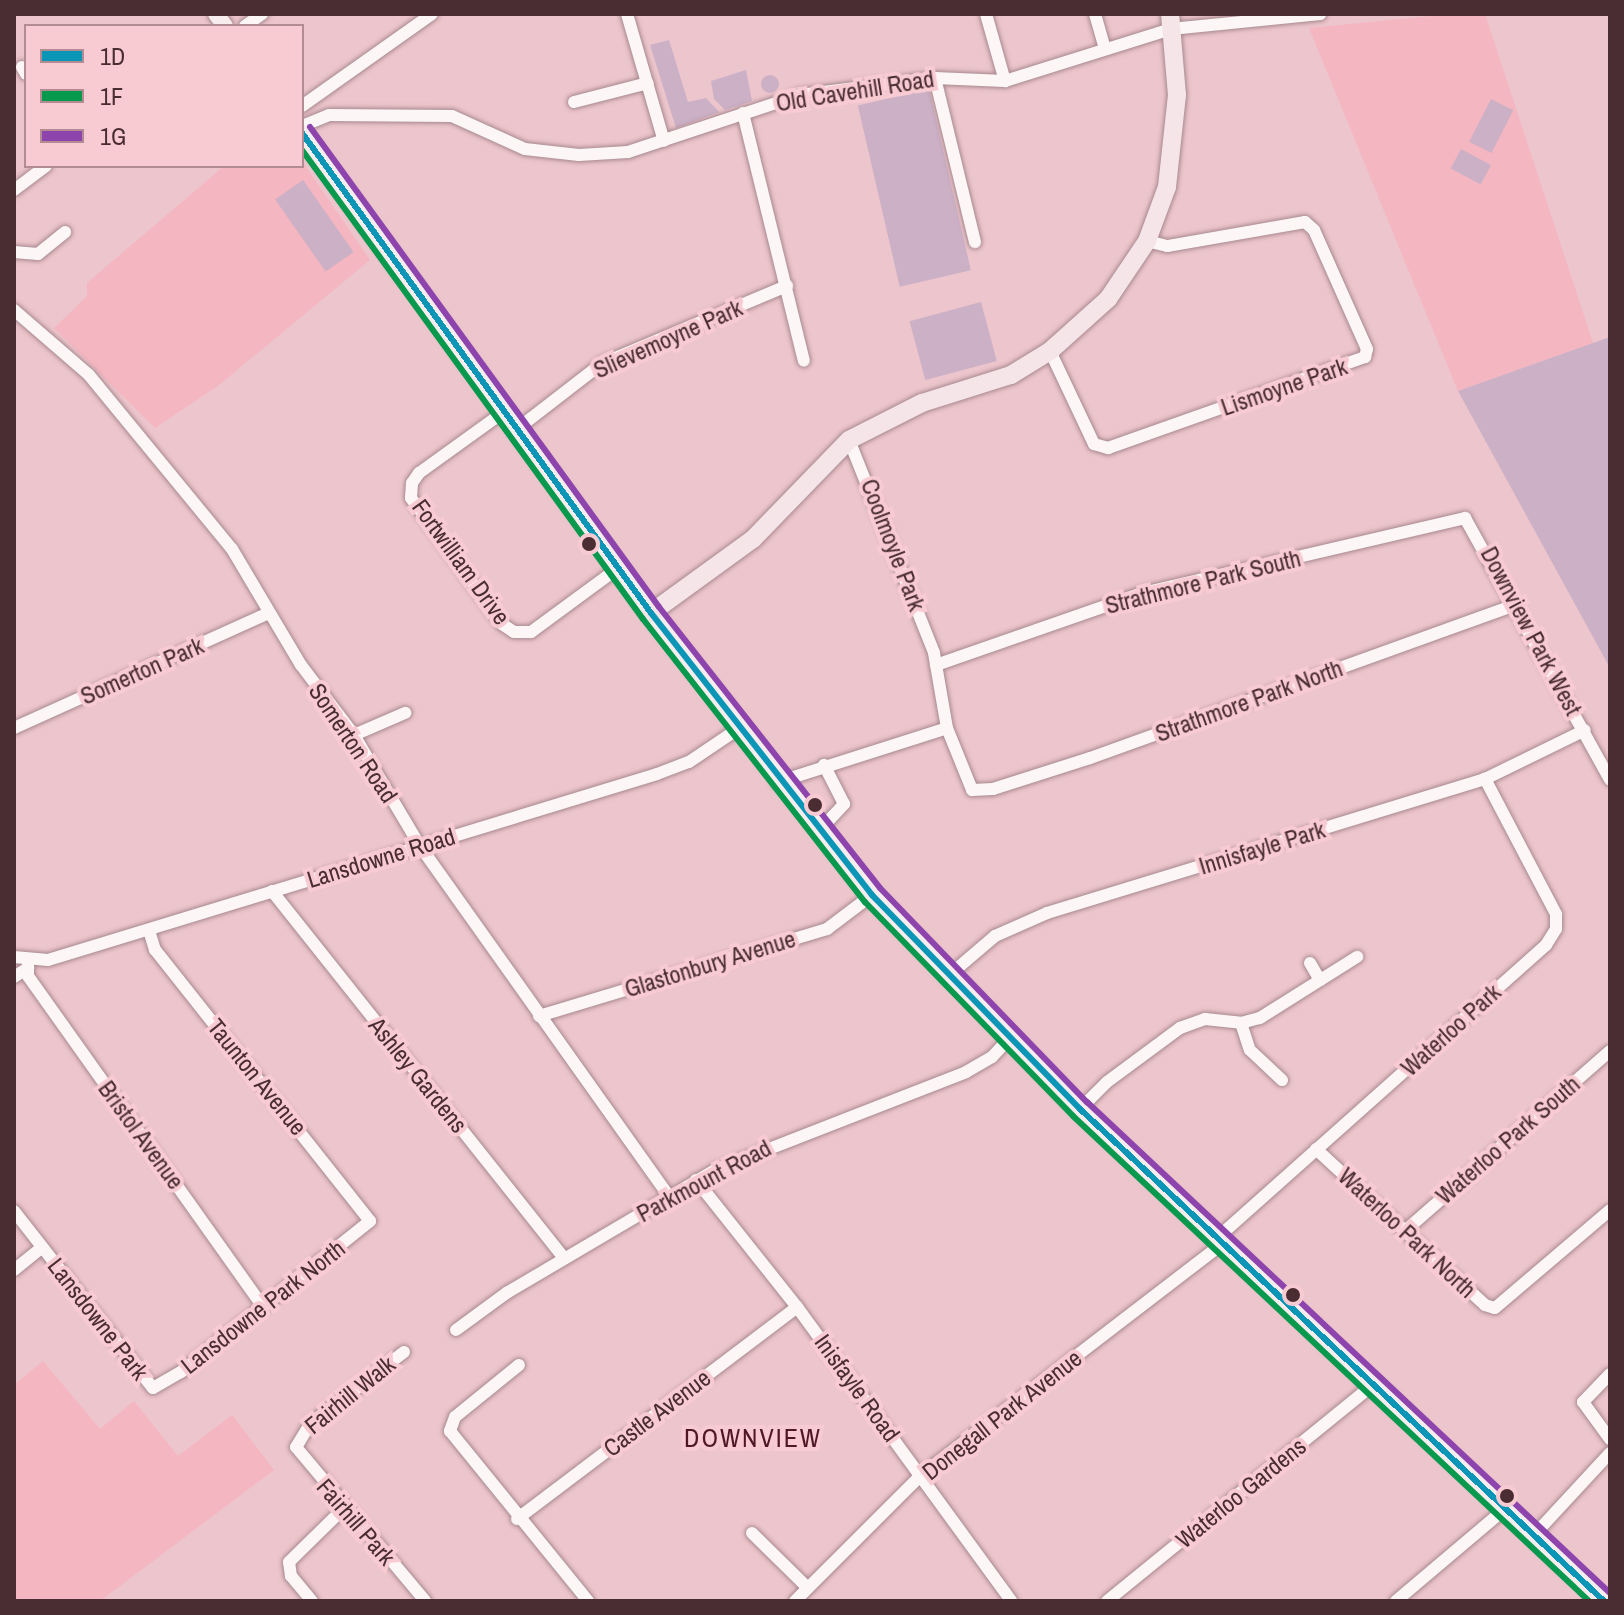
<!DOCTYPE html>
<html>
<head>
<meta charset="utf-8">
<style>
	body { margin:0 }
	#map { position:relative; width:1624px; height:1615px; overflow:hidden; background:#edc5cc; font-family:"Archivo Narrow",sans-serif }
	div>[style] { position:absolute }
	.built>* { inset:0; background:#f4b6c1 }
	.green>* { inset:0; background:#ccb0c6; transform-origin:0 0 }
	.round { border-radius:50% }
	.roads { filter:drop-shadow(0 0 2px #a7898f) drop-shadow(0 0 2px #a7898f) }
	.minor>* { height:12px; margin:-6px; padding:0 6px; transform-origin:6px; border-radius:6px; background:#fcf6f7 }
	.major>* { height:16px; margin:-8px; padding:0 8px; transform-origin:8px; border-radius:8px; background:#f7ecee }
	.highway>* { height:18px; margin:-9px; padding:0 9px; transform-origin:9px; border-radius:9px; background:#f5e5e8 }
	.bus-1>* { height:6px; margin:-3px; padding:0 3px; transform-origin:3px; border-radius:3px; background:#0b96b7 }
	.bus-2>* { height:6px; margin:-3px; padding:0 3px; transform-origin:3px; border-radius:3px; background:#079a4e }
	.bus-3>* { height:6px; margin:-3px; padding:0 3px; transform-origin:3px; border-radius:3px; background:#8e44ad }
	.dots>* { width:22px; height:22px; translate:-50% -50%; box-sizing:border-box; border:4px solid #f8cbd2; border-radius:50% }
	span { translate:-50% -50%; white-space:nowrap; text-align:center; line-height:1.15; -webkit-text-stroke:8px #f8cbd2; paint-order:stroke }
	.street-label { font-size:24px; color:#4a2d32 }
	.neighbourhood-label { font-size:26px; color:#4f1625; letter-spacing:2px }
	.frame { position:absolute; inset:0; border:16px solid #4a2d32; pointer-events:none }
	.legend { position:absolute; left:24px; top:24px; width:280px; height:144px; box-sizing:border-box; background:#f8cbd2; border:2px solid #b28c92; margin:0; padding:10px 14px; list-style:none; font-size:24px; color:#4a2d32 }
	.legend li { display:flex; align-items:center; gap:16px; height:40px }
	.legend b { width:40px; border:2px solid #b28c92 }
</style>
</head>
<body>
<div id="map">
	<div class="built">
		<i style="clip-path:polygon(1452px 14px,1485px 14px,1593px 343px,1458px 391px,1309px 28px)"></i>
		<i style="clip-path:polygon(302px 161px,370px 260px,219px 385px,155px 428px,54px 328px,87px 296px,87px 283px,224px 166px,302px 166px)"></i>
		<i style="clip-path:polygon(43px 1361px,100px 1429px,134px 1401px,178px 1456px,232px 1415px,274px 1470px,100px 1601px,14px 1601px,14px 1385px)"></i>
	</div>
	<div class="green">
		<i style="clip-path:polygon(669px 40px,688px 102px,706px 98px,719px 112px,676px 128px,650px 45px)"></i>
		<i style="clip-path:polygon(746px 70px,752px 101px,725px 110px,714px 99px,711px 81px)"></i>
		<i class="round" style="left:761px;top:75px;width:18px;height:18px"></i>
		<i style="left:929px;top:89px;width:186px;height:73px;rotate:77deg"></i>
		<i style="left:1491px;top:99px;width:25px;height:48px;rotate:27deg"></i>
		<i style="left:1461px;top:149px;width:34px;height:22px;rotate:28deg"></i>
		<i style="left:303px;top:180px;width:88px;height:34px;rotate:55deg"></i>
		<i style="left:981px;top:302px;width:61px;height:74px;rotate:75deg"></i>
		<i style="clip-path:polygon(1610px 337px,1610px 668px,1458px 391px)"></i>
	</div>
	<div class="roads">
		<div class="minor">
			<i style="left:627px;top:14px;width:132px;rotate:73.8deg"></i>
			<i style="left:986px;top:14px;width:70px;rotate:74.2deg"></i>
			<i style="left:1095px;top:14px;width:36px;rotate:74deg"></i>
			<i style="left:245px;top:26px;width:21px;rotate:-35deg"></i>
			<i style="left:22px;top:67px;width:8px;rotate:60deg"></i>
			<i style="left:935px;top:78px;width:169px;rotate:76.3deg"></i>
			<i style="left:574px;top:102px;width:76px;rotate:-14.4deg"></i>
			<i style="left:302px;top:106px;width:159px;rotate:-35.3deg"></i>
			<i style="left:743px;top:113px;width:255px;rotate:76.2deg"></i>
			<i style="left:302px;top:126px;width:29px;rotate:-22deg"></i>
			<i style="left:329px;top:115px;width:123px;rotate:0.5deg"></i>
			<i style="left:452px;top:116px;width:80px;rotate:24.3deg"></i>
			<i style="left:525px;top:149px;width:54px;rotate:6.3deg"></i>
			<i style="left:579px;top:155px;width:49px;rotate:-3.5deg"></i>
			<i style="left:628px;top:152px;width:181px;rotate:-18.3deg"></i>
			<i style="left:800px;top:95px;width:136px;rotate:-7.2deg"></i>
			<i style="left:935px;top:78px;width:70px;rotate:2.5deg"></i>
			<i style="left:1005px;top:81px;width:174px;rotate:-17.4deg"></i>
			<i style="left:1171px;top:29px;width:150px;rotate:-5.7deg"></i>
			<i style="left:14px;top:190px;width:40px;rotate:-37deg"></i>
			<i style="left:14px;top:252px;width:24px;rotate:5deg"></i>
			<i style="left:38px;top:254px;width:35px;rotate:-39deg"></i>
			<i style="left:14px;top:310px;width:99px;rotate:40.9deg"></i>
			<i style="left:89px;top:375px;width:225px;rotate:50.6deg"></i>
			<i style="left:232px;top:549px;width:135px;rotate:59.3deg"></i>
			<i style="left:301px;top:665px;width:88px;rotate:52.9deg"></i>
			<i style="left:354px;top:735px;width:129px;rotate:59.3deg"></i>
			<i style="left:420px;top:846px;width:430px;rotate:54.6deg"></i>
			<i style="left:1050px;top:351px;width:103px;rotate:64.7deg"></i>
			<i style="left:1094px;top:444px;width:15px;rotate:16deg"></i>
			<i style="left:1108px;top:448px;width:273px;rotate:-19.5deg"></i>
			<i style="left:1365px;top:357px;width:8px;rotate:-76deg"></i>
			<i style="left:1367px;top:349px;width:130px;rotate:-114deg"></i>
			<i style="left:1314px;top:230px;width:12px;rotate:-138deg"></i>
			<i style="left:1305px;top:222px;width:140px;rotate:170.1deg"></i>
			<i style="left:1167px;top:246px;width:21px;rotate:-166deg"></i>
			<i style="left:505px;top:411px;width:106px;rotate:144.2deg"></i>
			<i style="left:419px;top:473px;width:12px;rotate:125deg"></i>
			<i style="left:412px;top:483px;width:15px;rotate:94deg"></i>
			<i style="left:411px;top:498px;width:155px;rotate:54.2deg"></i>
			<i style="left:502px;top:624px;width:14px;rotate:34deg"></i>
			<i style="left:514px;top:632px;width:17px"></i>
			<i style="left:531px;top:632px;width:108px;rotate:-36.3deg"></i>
			<i style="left:517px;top:429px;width:106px;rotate:-37.7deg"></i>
			<i style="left:601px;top:364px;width:202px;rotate:-22.8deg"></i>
			<i style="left:849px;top:440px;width:229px;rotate:68.2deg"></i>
			<i style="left:934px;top:653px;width:76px;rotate:80.2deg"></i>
			<i style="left:947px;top:728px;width:67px;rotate:68deg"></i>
			<i style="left:972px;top:790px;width:21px;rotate:-3deg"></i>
			<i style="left:993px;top:789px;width:102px;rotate:-17.7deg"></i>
			<i style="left:1090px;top:758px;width:453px;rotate:-19.8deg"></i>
			<i style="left:936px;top:665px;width:219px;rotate:-19.2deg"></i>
			<i style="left:1143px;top:593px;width:331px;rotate:-13.1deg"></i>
			<i style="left:1465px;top:518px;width:299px;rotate:61deg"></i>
			<i style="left:14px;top:728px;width:280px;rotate:-24.3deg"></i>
			<i style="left:354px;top:735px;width:56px;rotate:-23.3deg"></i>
			<i style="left:778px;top:782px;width:177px;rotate:-17.7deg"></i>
			<i style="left:819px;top:831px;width:37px;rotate:-47deg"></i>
			<i style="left:844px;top:804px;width:44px;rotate:-117.1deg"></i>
			<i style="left:272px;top:891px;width:469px;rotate:51.5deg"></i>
			<i style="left:14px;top:957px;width:34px;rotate:5deg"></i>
			<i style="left:48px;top:960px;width:637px;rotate:-16.98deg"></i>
			<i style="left:657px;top:774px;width:34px;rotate:-21deg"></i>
			<i style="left:689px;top:762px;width:59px;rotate:-34deg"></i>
			<i style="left:28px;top:961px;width:15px;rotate:90deg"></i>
			<i style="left:28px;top:976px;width:406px;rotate:54.6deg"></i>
			<i style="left:1310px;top:963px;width:20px;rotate:60deg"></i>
			<i style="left:14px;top:977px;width:17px;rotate:-33deg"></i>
			<i style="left:947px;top:977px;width:63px;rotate:-40.5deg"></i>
			<i style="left:995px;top:936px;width:57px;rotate:-23.9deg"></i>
			<i style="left:1047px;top:913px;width:458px;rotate:-17deg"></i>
			<i style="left:1485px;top:779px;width:111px;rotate:-26.1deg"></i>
			<i style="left:539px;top:1016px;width:301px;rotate:-16.8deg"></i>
			<i style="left:827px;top:929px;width:56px;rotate:-37.1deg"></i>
			<i style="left:1241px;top:1023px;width:28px;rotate:72deg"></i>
			<i style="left:1250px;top:1050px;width:44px;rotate:43.2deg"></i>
			<i style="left:1080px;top:1109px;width:38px;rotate:-45deg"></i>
			<i style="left:1107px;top:1082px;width:91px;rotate:-36.5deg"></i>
			<i style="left:1180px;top:1028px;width:27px;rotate:-20deg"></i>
			<i style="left:1205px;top:1019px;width:36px;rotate:6deg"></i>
			<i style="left:1241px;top:1023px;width:20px;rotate:-15deg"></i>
			<i style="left:1260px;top:1018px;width:115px;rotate:-32.2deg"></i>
			<i style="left:1316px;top:1149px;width:230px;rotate:42.7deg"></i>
			<i style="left:1485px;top:1305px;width:10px;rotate:17deg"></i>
			<i style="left:1495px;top:1308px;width:151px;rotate:-40.4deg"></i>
			<i style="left:696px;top:1180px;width:162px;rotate:51.5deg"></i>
			<i style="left:797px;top:1307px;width:364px;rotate:53.9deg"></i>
			<i style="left:14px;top:1211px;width:225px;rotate:51.9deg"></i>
			<i style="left:153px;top:1388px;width:32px;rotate:-30deg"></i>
			<i style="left:181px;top:1372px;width:242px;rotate:-38.6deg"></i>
			<i style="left:370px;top:1221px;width:346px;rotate:-128.4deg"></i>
			<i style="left:155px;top:950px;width:21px;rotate:-107deg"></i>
			<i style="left:1406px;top:1230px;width:271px;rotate:-41.3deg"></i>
			<i style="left:1216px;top:1239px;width:442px;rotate:-41.7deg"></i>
			<i style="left:1546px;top:945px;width:19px;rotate:-58deg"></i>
			<i style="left:1556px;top:929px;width:15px;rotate:-90deg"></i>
			<i style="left:1556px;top:914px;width:153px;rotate:-117.7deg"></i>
			<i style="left:14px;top:1270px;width:36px;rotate:-39deg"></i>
			<i style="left:456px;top:1330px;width:64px;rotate:-36.2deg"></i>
			<i style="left:508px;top:1292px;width:240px;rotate:-30.5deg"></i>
			<i style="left:715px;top:1170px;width:269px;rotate:-21.3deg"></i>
			<i style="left:966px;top:1072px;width:30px;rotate:-30deg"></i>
			<i style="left:992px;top:1057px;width:23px;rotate:-47deg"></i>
			<i style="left:404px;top:1352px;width:118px;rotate:142.5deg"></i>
			<i style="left:310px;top:1424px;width:27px;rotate:121deg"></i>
			<i style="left:296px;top:1447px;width:201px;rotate:50deg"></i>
			<i style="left:519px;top:1365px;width:82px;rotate:140.9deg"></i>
			<i style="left:455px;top:1417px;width:15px;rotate:110deg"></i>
			<i style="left:450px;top:1431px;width:219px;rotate:50.9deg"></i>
			<i style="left:1610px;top:1374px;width:39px;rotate:134deg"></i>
			<i style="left:1583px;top:1402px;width:46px;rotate:53.9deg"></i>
			<i style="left:517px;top:1519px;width:351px;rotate:-37.1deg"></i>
			<i style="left:752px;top:1533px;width:78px;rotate:44.5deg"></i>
			<i style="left:1535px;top:1534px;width:110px;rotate:-47.2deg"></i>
			<i style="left:312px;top:1601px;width:33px;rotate:-130deg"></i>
			<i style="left:291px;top:1576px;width:14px;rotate:-98deg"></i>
			<i style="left:289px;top:1562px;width:76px;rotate:-44.5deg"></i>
			<i style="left:795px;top:1601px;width:178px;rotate:-45deg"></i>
			<i style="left:921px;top:1475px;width:379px;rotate:-37.5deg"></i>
			<i style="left:1107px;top:1601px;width:344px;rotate:-39.1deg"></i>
			<i style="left:1396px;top:1601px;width:144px;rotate:-40.2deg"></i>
		</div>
		<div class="major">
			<i style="left:216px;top:14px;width:15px;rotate:53deg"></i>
			<i style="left:302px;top:133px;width:593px;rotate:53.98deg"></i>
			<i style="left:651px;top:613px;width:358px;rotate:51.9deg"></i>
			<i style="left:872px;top:895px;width:298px;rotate:45.8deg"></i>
			<i style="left:1080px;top:1109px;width:719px;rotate:43.2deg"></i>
		</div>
		<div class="highway">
			<i style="left:651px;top:613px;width:126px;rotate:-36deg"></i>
			<i style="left:753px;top:539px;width:138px;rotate:-45.9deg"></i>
			<i style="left:849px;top:440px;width:82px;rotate:-26.9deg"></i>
			<i style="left:922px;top:403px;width:93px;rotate:-17.5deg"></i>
			<i style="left:1011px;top:375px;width:46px;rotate:-31.6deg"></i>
			<i style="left:1050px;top:351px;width:78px;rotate:-41.9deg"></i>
			<i style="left:1108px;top:299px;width:70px;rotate:-56.1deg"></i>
			<i style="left:1147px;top:241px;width:58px;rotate:-69.7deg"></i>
			<i style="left:1167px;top:187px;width:93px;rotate:-83.8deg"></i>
			<i style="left:1177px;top:95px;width:81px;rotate:-94.9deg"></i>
		</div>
	</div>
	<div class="bus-1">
		<i style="left:302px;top:133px;width:593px;rotate:53.98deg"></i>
		<i style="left:651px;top:613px;width:358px;rotate:51.9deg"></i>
		<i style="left:872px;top:895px;width:298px;rotate:45.8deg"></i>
		<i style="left:1080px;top:1109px;width:719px;rotate:43.2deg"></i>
	</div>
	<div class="bus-2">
		<i style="left:302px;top:150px;width:580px;rotate:53.98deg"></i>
		<i style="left:643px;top:619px;width:360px;rotate:51.9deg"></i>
		<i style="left:865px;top:902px;width:298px;rotate:45.8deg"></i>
		<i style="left:1073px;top:1116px;width:708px;rotate:43.23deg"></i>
	</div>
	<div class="bus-3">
		<i style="left:310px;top:127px;width:593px;rotate:53.98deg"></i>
		<i style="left:659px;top:607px;width:357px;rotate:51.8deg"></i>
		<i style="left:880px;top:888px;width:298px;rotate:46deg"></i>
		<i style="left:1087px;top:1102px;width:717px;rotate:43.19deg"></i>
	</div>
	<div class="dots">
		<i style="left:589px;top:544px;background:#4a2d32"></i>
		<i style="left:815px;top:805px;background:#4a2d32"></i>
		<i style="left:1293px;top:1295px;background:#4a2d32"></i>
		<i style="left:1507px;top:1496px;background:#4a2d32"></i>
	</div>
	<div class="street-label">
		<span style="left:855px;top:91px;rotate:-9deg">Old Cavehill Road</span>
		<span style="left:668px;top:339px;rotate:-24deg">Slievemoyne Park</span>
		<span style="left:1284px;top:387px;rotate:-19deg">Lismoyne Park</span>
		<span style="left:893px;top:545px;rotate:69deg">Coolmoyle Park</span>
		<span style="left:461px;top:562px;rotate:54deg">Fortwilliam Drive</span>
		<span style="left:1203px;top:582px;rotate:-14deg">Strathmore Park South</span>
		<span style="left:1531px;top:631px;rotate:62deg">Downview Park West</span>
		<span style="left:142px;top:671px;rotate:-24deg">Somerton Park</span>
		<span style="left:1249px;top:701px;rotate:-20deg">Strathmore Park North</span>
		<span style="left:353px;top:743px;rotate:56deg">Somerton Road</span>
		<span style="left:1262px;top:848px;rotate:-17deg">Innisfayle Park</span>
		<span style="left:381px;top:858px;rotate:-17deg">Lansdowne Road</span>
		<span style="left:710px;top:964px;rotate:-17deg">Glastonbury Avenue</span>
		<span style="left:1451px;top:1030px;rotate:-42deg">Waterloo Park</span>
		<span style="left:418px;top:1075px;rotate:51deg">Ashley Gardens</span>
		<span style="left:257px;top:1077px;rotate:51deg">Taunton Avenue</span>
		<span style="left:141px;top:1135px;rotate:54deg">Bristol Avenue</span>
		<span style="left:1508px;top:1140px;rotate:-41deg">Waterloo Park South</span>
		<span style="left:704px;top:1181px;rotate:-28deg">Parkmount Road</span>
		<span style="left:1407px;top:1233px;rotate:43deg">Waterloo Park North</span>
		<span style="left:263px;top:1307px;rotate:-38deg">Lansdowne Park North</span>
		<span style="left:98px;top:1319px;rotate:52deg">Lansdowne Park</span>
		<span style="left:857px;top:1388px;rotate:54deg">Inisfayle Road</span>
		<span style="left:350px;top:1395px;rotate:-39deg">Fairhill Walk</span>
		<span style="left:657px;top:1413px;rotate:-37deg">Castle Avenue</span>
		<span style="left:1002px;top:1415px;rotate:-38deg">Donegall Park Avenue</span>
		<span style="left:1241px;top:1493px;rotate:-39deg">Waterloo Gardens</span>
		<span style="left:356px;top:1522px;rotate:49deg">Fairhill Park</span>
	</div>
	<div class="neighbourhood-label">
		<span style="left:753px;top:1438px">DOWNVIEW</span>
	</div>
	<div class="frame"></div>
	<ul class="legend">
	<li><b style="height:10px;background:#0b96b7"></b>1D</li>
	<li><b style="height:10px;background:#079a4e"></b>1F</li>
	<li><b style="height:10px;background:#8e44ad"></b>1G</li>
	</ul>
</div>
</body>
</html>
